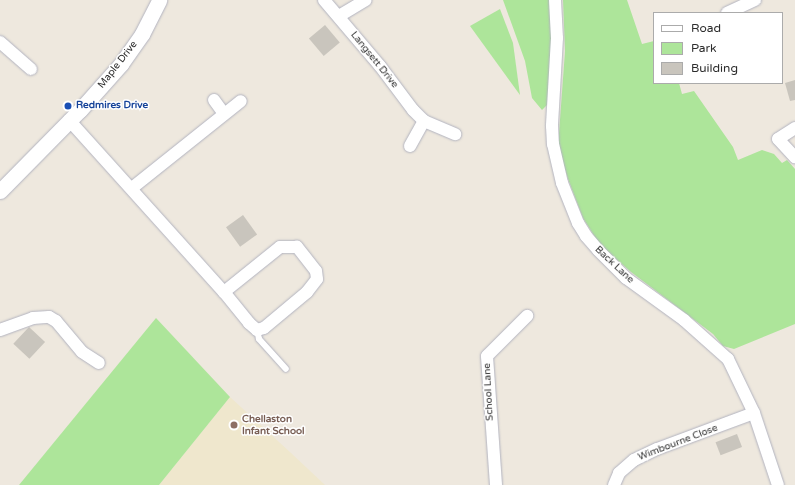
<!DOCTYPE html>
<html>
<head>
<meta charset="utf-8">
<style>
	body { margin:0 }
	#map { position:relative; width:795px; height:485px; overflow:hidden; background:#eee8de; font-family:"Varela Round",sans-serif }
	div>[style] { position:absolute }
	.education>* { inset:0; background:#efe7cd }
	.green>* { inset:0; background:#ade59a }
	.building>* { inset:0; background:#c9c5bd; transform-origin:0 0 }
	.roads { filter:drop-shadow(0 0 1px #b2b3bf) drop-shadow(0 0 1px #b2b3bf) }
	.service>* { height:6px; margin:-3px; padding:0 3px; transform-origin:3px; border-radius:3px; background:#fff }
	.minor>* { height:12px; margin:-6px; padding:0 6px; transform-origin:6px; border-radius:6px; background:#fff }
	.tertiary>* { height:15px; margin:-7.5px; padding:0 7.5px; transform-origin:7.5px; border-radius:7.5px; background:#fff }
	.dots>* { width:11px; height:11px; translate:-50% -50%; box-sizing:border-box; border:2px solid #fff; border-radius:50% }
	span { translate:-50% -50%; white-space:nowrap; text-align:center; line-height:1.15; -webkit-text-stroke:3px #fff; paint-order:stroke }
	.street-label { font-size:10px; color:#2c2c2c }
	.transit-label { font-size:10px; color:#164399; font-weight:700 }
	.left { translate:0 -50%; text-align:left }
	.education-label { font-size:10px; color:#785e54; font-weight:700 }
	.legend { position:absolute; left:653px; top:12px; width:130px; height:72px; box-sizing:border-box; background:#fff; border:1px solid #ababab; margin:0; padding:5px 7px; list-style:none; font-size:12px; color:#2c2c2c }
	.legend li { display:flex; align-items:center; gap:8px; height:20px }
	.legend b { width:20px; border:1px solid #ababab }
</style>
</head>
<body>
<div id="map">
	<div class="education">
		<i style="clip-path:polygon(230px 397px,291px 453px,325px 485px,159px 485px)"></i>
	</div>
	<div class="green">
		<i style="clip-path:polygon(503px 0,552px 0,550px 102px,542px 110px,532px 98px,525px 61px)"></i>
		<i style="clip-path:polygon(563px 0,627px 0,642px 44px,654px 41px,654px 83px,679px 83px,682px 94px,694px 91px,733px 147px,738px 160px,762px 150px,774px 154px,782px 163px,787px 160px,795px 169px,795px 324px,734px 349px,723px 346px,713px 334px,631px 272px,600px 245px,583px 218px,568px 179px,558px 147px,565px 51px)"></i>
		<i style="clip-path:polygon(500px 9px,513px 43px,520px 95px,470px 26px)"></i>
		<i style="clip-path:polygon(156px 318px,230px 397px,159px 485px,19px 485px)"></i>
	</div>
	<div class="building">
		<i style="left:325px;top:25px;width:23px;height:21px;rotate:50deg"></i>
		<i style="clip-path:polygon(795px 80px,795px 100px,790px 101px,785px 83px)"></i>
		<i style="left:243px;top:215px;width:24px;height:21px;rotate:54deg"></i>
		<i style="left:29px;top:327px;width:22px;height:23px;rotate:43deg"></i>
		<i style="left:737px;top:434px;width:14px;height:23px;rotate:69deg"></i>
	</div>
	<div class="roads">
		<div class="service">
			<i style="left:257px;top:330px;width:9px;rotate:77deg"></i>
			<i style="left:259px;top:339px;width:40px;rotate:48deg"></i>
		</div>
		<div class="minor">
			<i style="left:324px;top:0;width:87px;rotate:49.7deg"></i>
			<i style="left:380px;top:66px;width:55px;rotate:53.1deg"></i>
			<i style="left:413px;top:110px;width:16px;rotate:45deg"></i>
			<i style="left:424px;top:121px;width:34px;rotate:23deg"></i>
			<i style="left:555px;top:0;width:38px;rotate:87deg"></i>
			<i style="left:557px;top:38px;width:88px;rotate:93.3deg"></i>
			<i style="left:552px;top:126px;width:18px;rotate:87deg"></i>
			<i style="left:553px;top:144px;width:40px;rotate:77deg"></i>
			<i style="left:562px;top:183px;width:43px;rotate:68.2deg"></i>
			<i style="left:578px;top:223px;width:15px;rotate:58deg"></i>
			<i style="left:586px;top:236px;width:18px;rotate:49deg"></i>
			<i style="left:598px;top:250px;width:40px;rotate:45deg"></i>
			<i style="left:626px;top:278px;width:72px;rotate:35.9deg"></i>
			<i style="left:684px;top:320px;width:59px;rotate:41.6deg"></i>
			<i style="left:728px;top:359px;width:60px;rotate:64.3deg"></i>
			<i style="left:754px;top:413px;width:76px;rotate:71.6deg"></i>
			<i style="left:727px;top:13px;width:31px;rotate:-25deg"></i>
			<i style="left:339px;top:16px;width:31px;rotate:-31deg"></i>
			<i style="left:0;top:42px;width:41px;rotate:41.1deg"></i>
			<i style="left:214px;top:100px;width:17px;rotate:54deg"></i>
			<i style="left:69px;top:120px;width:232px;rotate:48deg"></i>
			<i style="left:224px;top:292px;width:40px;rotate:51deg"></i>
			<i style="left:249px;top:323px;width:11px;rotate:41deg"></i>
			<i style="left:257px;top:330px;width:7px;rotate:-16deg"></i>
			<i style="left:264px;top:328px;width:56px;rotate:-39.9deg"></i>
			<i style="left:307px;top:292px;width:16px;rotate:-52deg"></i>
			<i style="left:317px;top:279px;width:8px;rotate:-97deg"></i>
			<i style="left:316px;top:271px;width:31px;rotate:-128deg"></i>
			<i style="left:297px;top:247px;width:17px;rotate:180deg"></i>
			<i style="left:280px;top:247px;width:72px;rotate:141.2deg"></i>
			<i style="left:795px;top:128px;width:20px;rotate:147deg"></i>
			<i style="left:778px;top:139px;width:25px;rotate:47deg"></i>
			<i style="left:410px;top:146px;width:29px;rotate:-61deg"></i>
			<i style="left:132px;top:188px;width:139px;rotate:-38.6deg"></i>
			<i style="left:0;top:330px;width:35px;rotate:-20deg"></i>
			<i style="left:33px;top:318px;width:16px;rotate:-4deg"></i>
			<i style="left:49px;top:317px;width:8px;rotate:30deg"></i>
			<i style="left:56px;top:321px;width:40px;rotate:50deg"></i>
			<i style="left:82px;top:352px;width:20px;rotate:33deg"></i>
			<i style="left:496px;top:485px;width:129px;rotate:-94deg"></i>
			<i style="left:487px;top:356px;width:57px;rotate:-45deg"></i>
			<i style="left:614px;top:485px;width:13px;rotate:-67deg"></i>
			<i style="left:619px;top:473px;width:20px;rotate:-41deg"></i>
			<i style="left:634px;top:460px;width:25px;rotate:-26deg"></i>
			<i style="left:657px;top:449px;width:103px;rotate:-20.4deg"></i>
		</div>
		<div class="tertiary">
			<i style="left:0;top:191px;width:114px;rotate:-45.4deg"></i>
			<i style="left:80px;top:110px;width:62px;rotate:-48.3deg"></i>
			<i style="left:121px;top:64px;width:37px;rotate:-55deg"></i>
			<i style="left:142px;top:34px;width:38px;rotate:-63deg"></i>
		</div>
	</div>
	<div class="dots">
		<i style="left:68px;top:106px;background:#1a4fb4"></i>
		<i style="left:234px;top:425px;background:#8d6e63"></i>
	</div>
	<div class="street-label">
		<span style="left:374px;top:60px;rotate:51deg">Langsett Drive</span>
		<span style="left:118px;top:65px;rotate:-52deg">Maple Drive</span>
		<span style="left:614px;top:265px;rotate:43deg">Back Lane</span>
		<span style="left:489px;top:392px;rotate:-93deg">School Lane</span>
		<span style="left:678px;top:443px;rotate:-21deg">Wimbourne Close</span>
	</div>
	<div class="transit-label">
		<span class="left" style="left:76px;top:106px">Redmires Drive</span>
	</div>
	<div class="education-label">
		<span class="left" style="left:242px;top:425px">Chellaston<br>Infant School</span>
	</div>
	<ul class="legend">
	<li><b style="height:5px;background:#fff"></b>Road</li>
	<li><b style="height:11px;background:#ade59a"></b>Park</li>
	<li><b style="height:11px;background:#c9c5bd"></b>Building</li>
	</ul>
</div>
</body>
</html>
